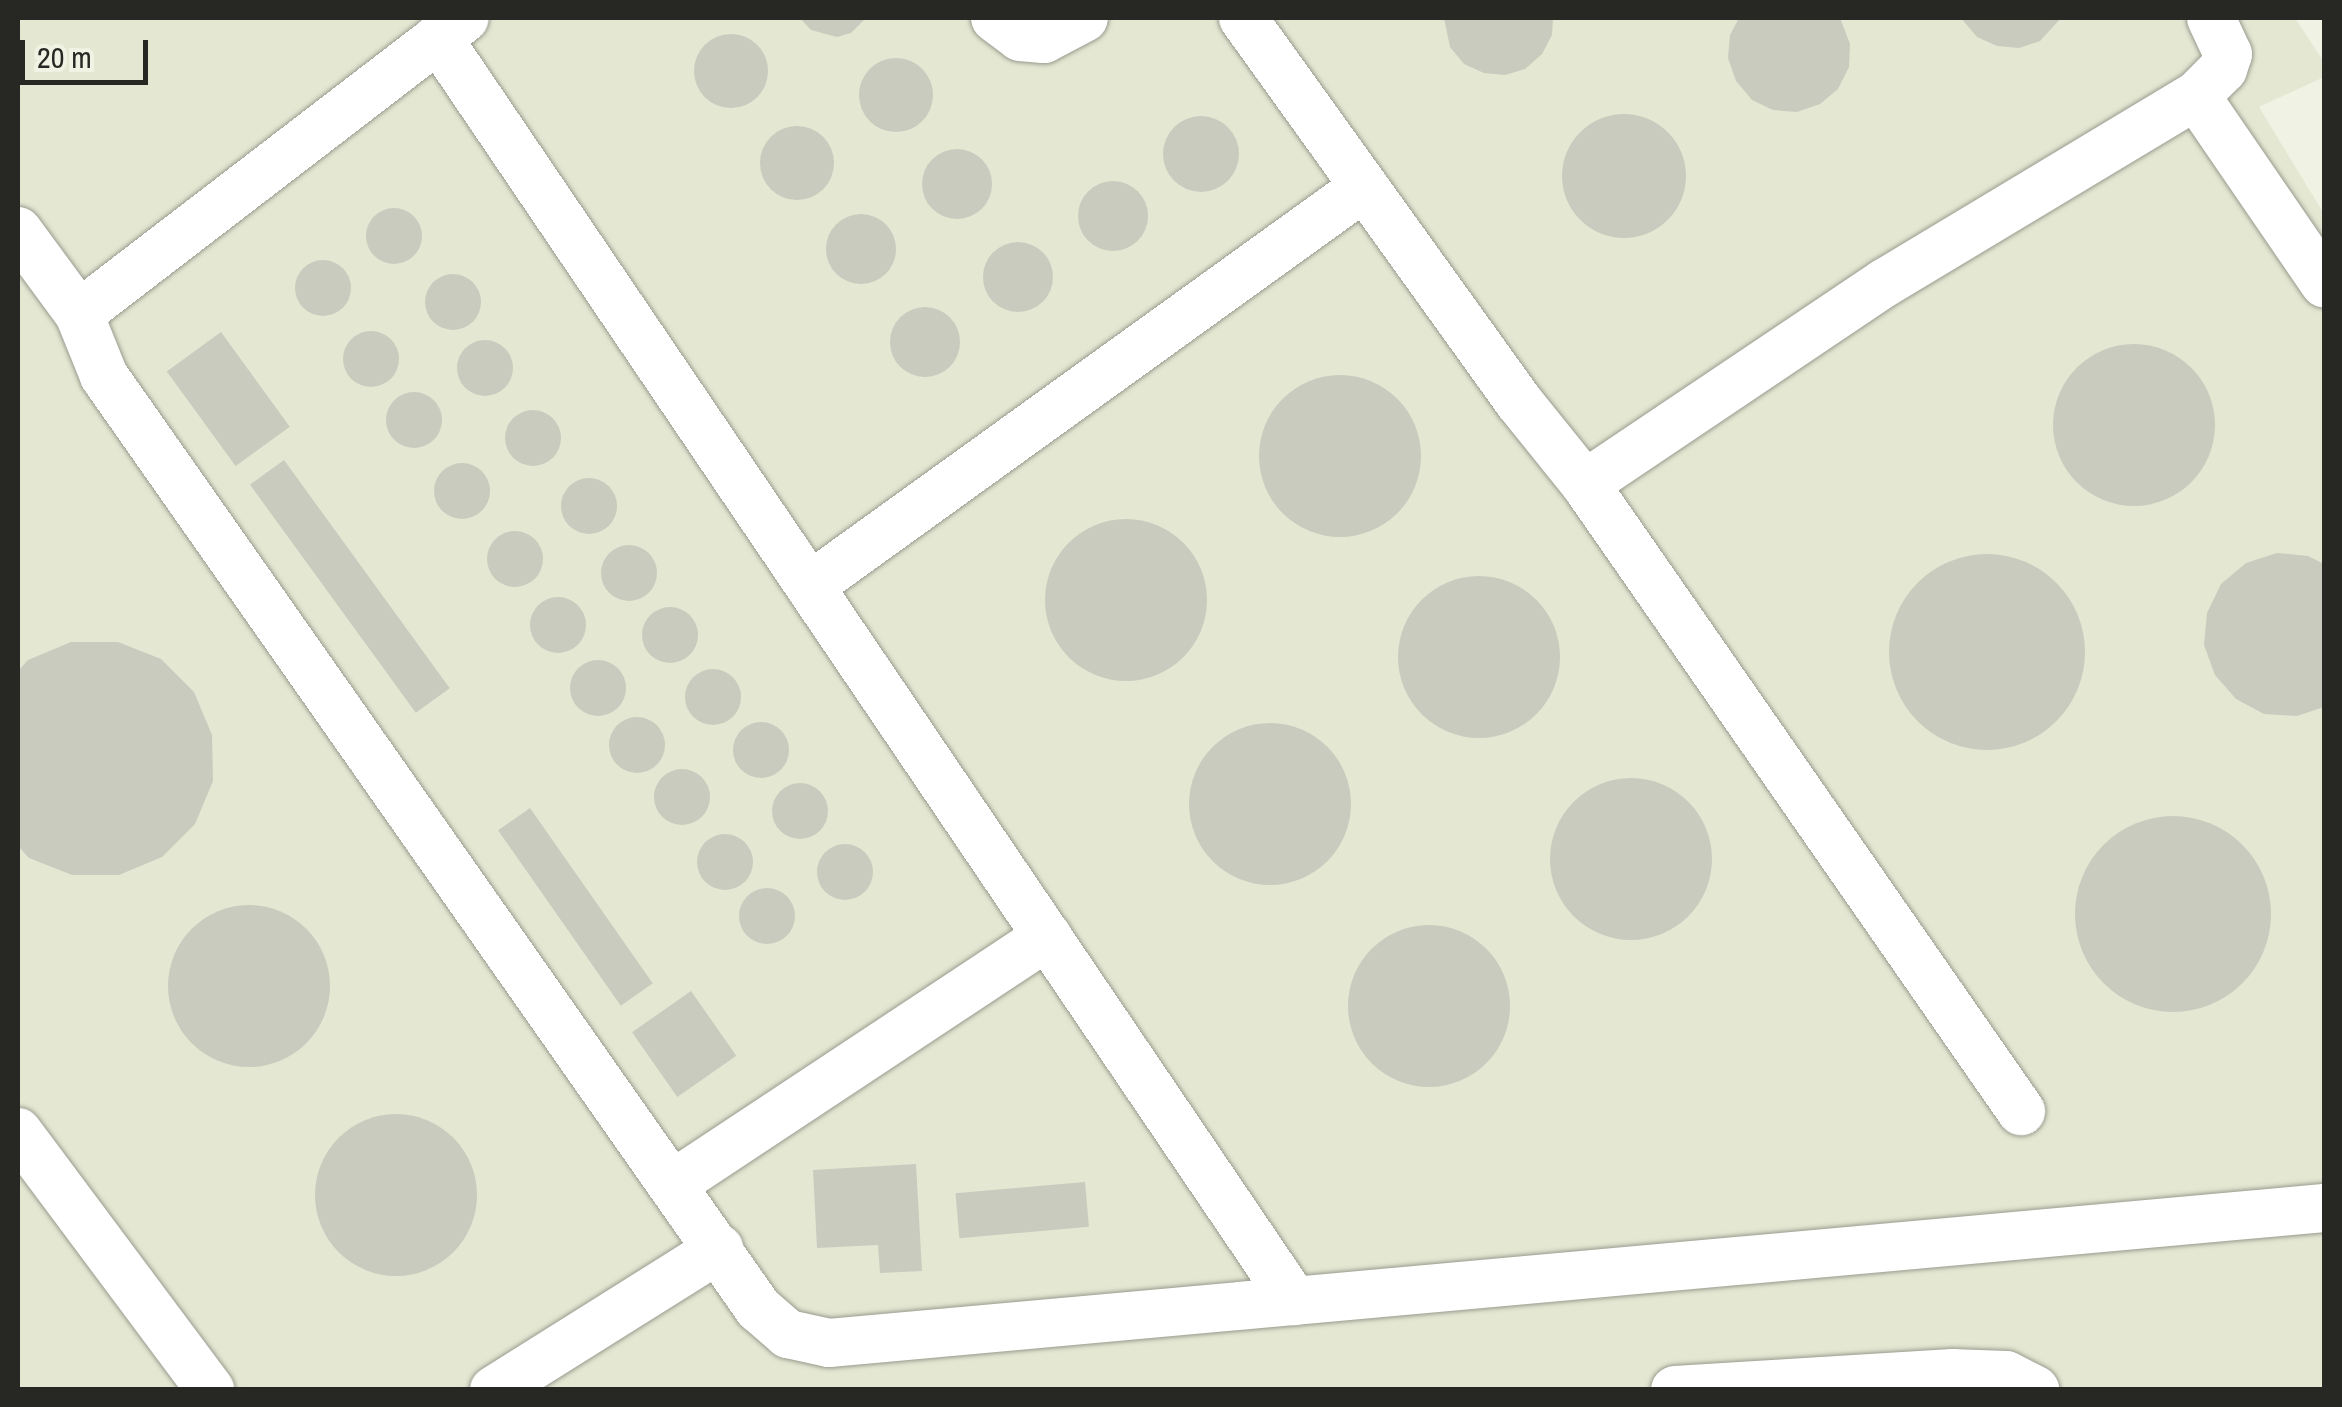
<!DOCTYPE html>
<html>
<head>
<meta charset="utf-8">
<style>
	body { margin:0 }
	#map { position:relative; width:2342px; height:1407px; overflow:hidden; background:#f0f2e4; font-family:"Archivo Narrow",sans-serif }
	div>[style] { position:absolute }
	.built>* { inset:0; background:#e4e7d2 }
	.building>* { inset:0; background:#c9cbbe; transform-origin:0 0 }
	.round { border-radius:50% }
	.roads { filter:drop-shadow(0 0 2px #999b8e) drop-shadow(0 0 2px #999b8e) }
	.minor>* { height:48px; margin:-24px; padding:0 24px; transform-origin:24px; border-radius:24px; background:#fff }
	span { translate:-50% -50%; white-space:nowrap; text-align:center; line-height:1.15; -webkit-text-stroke:10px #f0f2e4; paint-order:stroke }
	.frame { position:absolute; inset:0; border:20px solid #272823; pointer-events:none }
	.scale { position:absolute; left:20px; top:40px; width:128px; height:45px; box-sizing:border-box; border:5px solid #272823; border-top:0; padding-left:12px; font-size:30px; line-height:35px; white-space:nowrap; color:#272823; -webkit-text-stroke:8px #f0f2e4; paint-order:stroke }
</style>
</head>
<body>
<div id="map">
	<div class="built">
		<i style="clip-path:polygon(18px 18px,2295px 18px,2324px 62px,2324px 77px,2259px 107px,2324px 214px,2324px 1389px,18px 1389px)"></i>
	</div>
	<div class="building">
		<i style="clip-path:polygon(800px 18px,866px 18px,851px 33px,837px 37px,811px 30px)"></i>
		<i style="clip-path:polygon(1444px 18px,1553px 18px,1552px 35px,1542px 54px,1525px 69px,1505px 75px,1484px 73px,1464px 64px,1450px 47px)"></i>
		<i style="clip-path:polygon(1739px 18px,1840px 18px,1850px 44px,1849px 67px,1838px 89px,1820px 104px,1797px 112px,1773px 110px,1752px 100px,1736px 81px,1728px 58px,1730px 35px)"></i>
		<i style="clip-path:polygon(1961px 18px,2061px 18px,2040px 41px,2019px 48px,1997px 46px,1977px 37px)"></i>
		<i class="round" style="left:694px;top:34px;width:74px;height:74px"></i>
		<i class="round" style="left:859px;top:58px;width:74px;height:74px"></i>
		<i class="round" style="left:1562px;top:114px;width:124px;height:124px"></i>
		<i class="round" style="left:1163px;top:116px;width:76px;height:76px"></i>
		<i class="round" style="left:760px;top:126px;width:74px;height:74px"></i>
		<i class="round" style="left:922px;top:149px;width:70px;height:70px"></i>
		<i class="round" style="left:1078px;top:181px;width:70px;height:70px"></i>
		<i class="round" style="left:366px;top:208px;width:56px;height:56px"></i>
		<i class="round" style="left:826px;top:214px;width:70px;height:70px"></i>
		<i class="round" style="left:983px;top:242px;width:70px;height:70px"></i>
		<i class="round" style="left:295px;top:260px;width:56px;height:56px"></i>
		<i class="round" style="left:425px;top:274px;width:56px;height:56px"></i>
		<i class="round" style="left:890px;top:307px;width:70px;height:70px"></i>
		<i class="round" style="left:343px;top:331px;width:56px;height:56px"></i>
		<i style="left:221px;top:332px;width:117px;height:67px;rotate:54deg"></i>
		<i class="round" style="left:457px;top:340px;width:56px;height:56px"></i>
		<i class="round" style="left:2053px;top:344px;width:162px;height:162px"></i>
		<i class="round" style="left:1259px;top:375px;width:162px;height:162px"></i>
		<i class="round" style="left:386px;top:392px;width:56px;height:56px"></i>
		<i class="round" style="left:505px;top:410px;width:56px;height:56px"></i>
		<i style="left:284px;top:460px;width:282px;height:42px;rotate:54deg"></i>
		<i class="round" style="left:434px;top:463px;width:56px;height:56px"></i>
		<i class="round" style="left:561px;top:478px;width:56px;height:56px"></i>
		<i class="round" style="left:1045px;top:519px;width:162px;height:162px"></i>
		<i class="round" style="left:487px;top:531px;width:56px;height:56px"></i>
		<i class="round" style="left:601px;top:545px;width:56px;height:56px"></i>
		<i style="clip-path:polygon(2277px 553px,2308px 556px,2324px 564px,2324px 707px,2297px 716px,2264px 714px,2236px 699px,2215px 675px,2204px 645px,2207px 613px,2221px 584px,2246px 563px)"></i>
		<i class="round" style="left:1889px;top:554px;width:196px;height:196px"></i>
		<i class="round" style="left:1398px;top:576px;width:162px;height:162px"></i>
		<i class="round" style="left:530px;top:597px;width:56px;height:56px"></i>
		<i class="round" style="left:642px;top:607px;width:56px;height:56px"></i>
		<i style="clip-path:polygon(71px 642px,118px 642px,161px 659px,194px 692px,212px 735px,213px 781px,195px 824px,162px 857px,119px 875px,72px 875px,29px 858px,18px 846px,18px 671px,28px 660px)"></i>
		<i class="round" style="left:570px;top:660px;width:56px;height:56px"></i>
		<i class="round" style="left:685px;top:669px;width:56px;height:56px"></i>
		<i class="round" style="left:609px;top:717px;width:56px;height:56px"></i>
		<i class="round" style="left:733px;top:722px;width:56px;height:56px"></i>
		<i class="round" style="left:1189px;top:723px;width:162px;height:162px"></i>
		<i class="round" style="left:654px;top:769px;width:56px;height:56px"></i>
		<i class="round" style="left:1550px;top:778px;width:162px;height:162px"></i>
		<i class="round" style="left:772px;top:783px;width:56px;height:56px"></i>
		<i style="left:530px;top:808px;width:214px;height:39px;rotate:55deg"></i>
		<i class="round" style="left:2075px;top:816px;width:196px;height:196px"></i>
		<i class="round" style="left:697px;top:834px;width:56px;height:56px"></i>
		<i class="round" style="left:817px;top:844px;width:56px;height:56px"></i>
		<i class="round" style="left:739px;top:888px;width:56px;height:56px"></i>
		<i class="round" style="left:168px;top:905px;width:162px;height:162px"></i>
		<i class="round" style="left:1348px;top:925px;width:162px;height:162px"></i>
		<i style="left:691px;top:991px;width:79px;height:72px;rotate:55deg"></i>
		<i class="round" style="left:315px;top:1114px;width:162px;height:162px"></i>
		<i style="clip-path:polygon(916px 1164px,922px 1271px,880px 1273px,878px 1245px,817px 1248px,813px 1170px)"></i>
		<i style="left:1085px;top:1182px;width:45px;height:130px;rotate:85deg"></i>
	</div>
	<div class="roads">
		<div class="minor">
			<i style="left:995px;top:18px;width:31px;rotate:37deg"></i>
			<i style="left:1020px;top:37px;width:24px;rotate:5deg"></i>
			<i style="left:1044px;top:39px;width:45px;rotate:-27.7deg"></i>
			<i style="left:1243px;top:18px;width:473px;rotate:54.3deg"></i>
			<i style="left:1519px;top:402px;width:105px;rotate:51.2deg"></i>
			<i style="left:1585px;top:484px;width:362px;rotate:-33.9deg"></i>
			<i style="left:1886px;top:282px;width:362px;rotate:-31deg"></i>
			<i style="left:2211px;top:18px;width:40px;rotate:65deg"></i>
			<i style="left:2228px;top:54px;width:16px;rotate:108deg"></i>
			<i style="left:2223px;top:69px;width:38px;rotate:135deg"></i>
			<i style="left:2196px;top:96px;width:227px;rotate:55.6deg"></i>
			<i style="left:438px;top:38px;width:1526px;rotate:55.87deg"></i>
			<i style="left:18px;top:231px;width:103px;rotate:53.7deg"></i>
			<i style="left:79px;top:314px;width:67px;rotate:68deg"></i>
			<i style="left:104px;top:376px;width:1139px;rotate:54.94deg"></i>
			<i style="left:758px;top:1308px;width:40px;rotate:41deg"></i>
			<i style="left:788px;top:1334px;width:42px;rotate:12.4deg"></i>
			<i style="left:829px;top:1343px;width:1501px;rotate:-5.16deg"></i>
			<i style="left:79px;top:314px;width:486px;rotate:-37.5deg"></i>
			<i style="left:1585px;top:484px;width:764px;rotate:55.19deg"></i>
			<i style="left:810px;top:586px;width:683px;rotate:-35.76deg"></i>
			<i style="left:18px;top:1132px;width:322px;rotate:53.3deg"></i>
			<i style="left:673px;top:1184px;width:449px;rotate:-33.5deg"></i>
			<i style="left:494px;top:1390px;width:266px;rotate:-32.1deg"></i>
			<i style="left:1675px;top:1390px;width:278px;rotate:-3.5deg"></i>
			<i style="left:1952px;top:1373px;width:54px;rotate:2.1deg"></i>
			<i style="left:2006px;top:1375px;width:33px;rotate:27deg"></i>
		</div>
	</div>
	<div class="frame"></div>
	<div class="scale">20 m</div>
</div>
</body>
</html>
